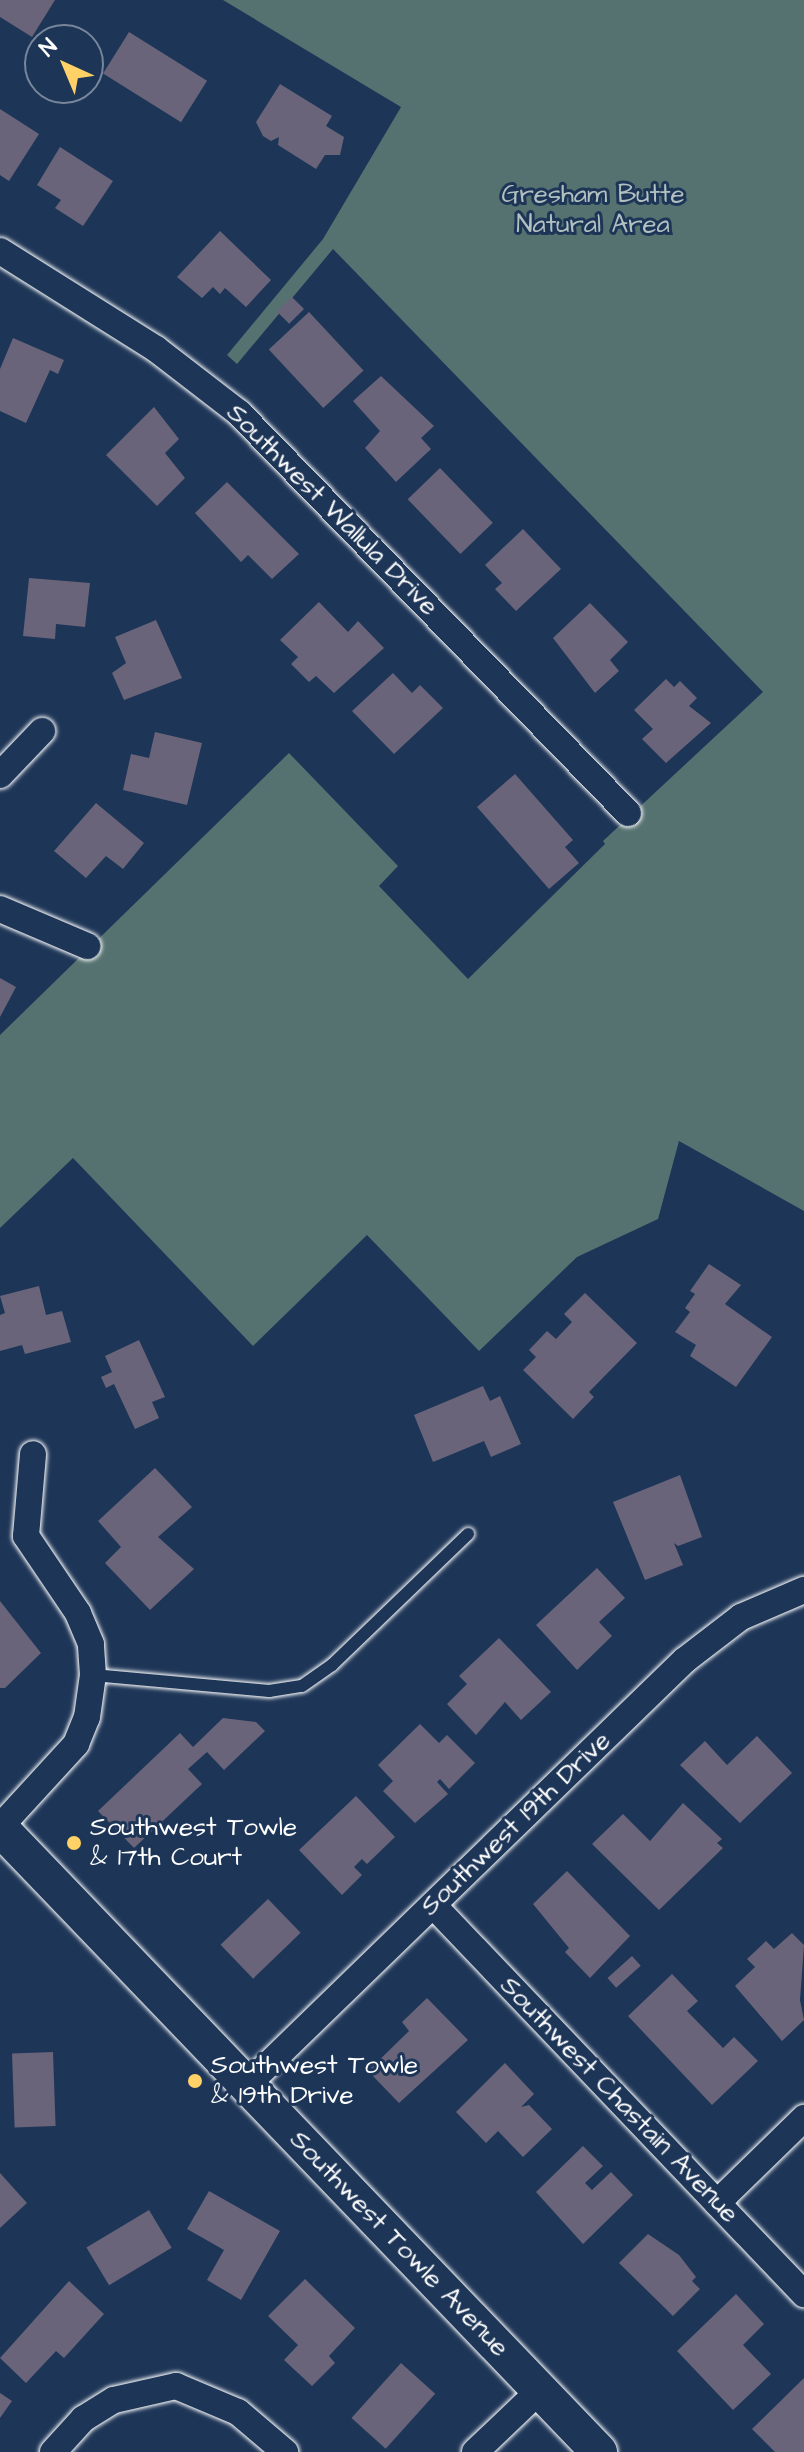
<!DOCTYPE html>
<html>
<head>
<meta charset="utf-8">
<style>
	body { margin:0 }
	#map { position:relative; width:804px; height:2452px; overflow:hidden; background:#1d3557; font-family:"Architects Daughter",sans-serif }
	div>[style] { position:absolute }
	.green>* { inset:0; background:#557270 }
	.building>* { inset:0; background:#696479; transform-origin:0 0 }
	.roads { filter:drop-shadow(0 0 2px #fff) drop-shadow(0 0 2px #fff) }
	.lane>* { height:12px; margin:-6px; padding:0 6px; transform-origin:6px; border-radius:6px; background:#1d3557 }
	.street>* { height:26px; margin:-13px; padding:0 13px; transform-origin:13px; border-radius:13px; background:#1d3557 }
	.secondary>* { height:36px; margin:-18px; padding:0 18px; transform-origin:18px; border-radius:18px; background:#1d3557 }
	.dots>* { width:22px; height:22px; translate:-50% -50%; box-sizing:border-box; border:4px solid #1d3557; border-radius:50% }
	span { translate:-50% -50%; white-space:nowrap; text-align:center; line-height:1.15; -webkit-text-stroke:6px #1d3557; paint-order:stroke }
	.park-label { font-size:26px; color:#b2c0bf }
	.street-label { font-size:26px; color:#fff }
	.poi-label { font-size:26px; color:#fff }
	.left { translate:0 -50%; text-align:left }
	.north { position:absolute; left:24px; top:24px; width:80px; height:80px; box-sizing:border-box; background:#1d3557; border:2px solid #77869a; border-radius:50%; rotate:316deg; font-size:22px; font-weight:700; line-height:32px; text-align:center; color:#fff }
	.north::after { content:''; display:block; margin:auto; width:28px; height:36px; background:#ffd166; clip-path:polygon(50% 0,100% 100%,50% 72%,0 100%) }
</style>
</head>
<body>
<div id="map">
	<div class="green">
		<i style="clip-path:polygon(223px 0,804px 0,804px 1211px,679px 1141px,658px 1219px,577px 1257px,479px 1351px,367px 1235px,253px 1346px,73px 1158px,0 1228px,0 1035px,289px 753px,398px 866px,379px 886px,468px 979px,605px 844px,603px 841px,763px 692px,333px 249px,237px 364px,227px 355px,323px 239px,401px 107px)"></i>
	</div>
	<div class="building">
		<i style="clip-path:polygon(0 0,55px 0,32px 37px,0 17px)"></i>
		<i style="left:129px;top:32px;width:92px;height:49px;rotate:32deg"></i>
		<i style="clip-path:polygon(280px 84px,332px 116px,326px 126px,344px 137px,340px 155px,325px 155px,316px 169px,278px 145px,279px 137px,271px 141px,263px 136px,256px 122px)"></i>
		<i style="clip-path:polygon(0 109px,39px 134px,9px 181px,0 175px)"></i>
		<i style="clip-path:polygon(60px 147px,113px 181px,83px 226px,55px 208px,61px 200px,37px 185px)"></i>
		<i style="clip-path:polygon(220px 231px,271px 280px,246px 307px,225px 288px,220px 294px,213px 287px,202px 298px,177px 277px)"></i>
		<i style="left:292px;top:297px;width:17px;height:21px;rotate:45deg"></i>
		<i style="left:309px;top:312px;width:80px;height:55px;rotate:47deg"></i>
		<i style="clip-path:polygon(13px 338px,64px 360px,58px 374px,50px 370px,26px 423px,0 411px,0 369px)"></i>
		<i style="clip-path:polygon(381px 376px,434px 426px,421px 438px,431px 449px,396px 482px,365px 448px,380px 431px,353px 401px)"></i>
		<i style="clip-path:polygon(154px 407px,179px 439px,165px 453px,185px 478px,157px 506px,106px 455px)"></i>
		<i style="left:440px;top:468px;width:76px;height:45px;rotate:46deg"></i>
		<i style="clip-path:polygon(227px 482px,299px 554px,272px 579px,248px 555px,241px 562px,195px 513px)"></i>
		<i style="clip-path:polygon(523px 529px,561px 569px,516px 611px,495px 589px,502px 583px,485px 565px)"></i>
		<i style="clip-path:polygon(29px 578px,90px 583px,85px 627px,56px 624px,55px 639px,23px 636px)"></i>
		<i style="clip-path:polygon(319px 602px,348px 632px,358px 621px,384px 648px,334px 693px,316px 676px,309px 682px,291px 664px,298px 657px,280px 640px)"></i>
		<i style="clip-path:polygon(590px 603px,628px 642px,610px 660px,619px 671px,595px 693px,553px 638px)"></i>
		<i style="clip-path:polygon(156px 620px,182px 678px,124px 700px,112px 673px,126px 663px,115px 637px)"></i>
		<i style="clip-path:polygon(393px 673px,412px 693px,420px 685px,443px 708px,394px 754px,352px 711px)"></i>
		<i style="clip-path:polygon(666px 679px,674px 687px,680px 681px,697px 698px,689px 706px,711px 723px,666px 763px,642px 739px,653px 729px,634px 710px)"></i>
		<i style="clip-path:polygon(155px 732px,202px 743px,187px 805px,123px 790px,131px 754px,149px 758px)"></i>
		<i style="clip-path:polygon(515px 774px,573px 840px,565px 847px,579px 863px,549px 889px,477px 807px)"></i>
		<i style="clip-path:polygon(96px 803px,144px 843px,123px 869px,106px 856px,86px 878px,54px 851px)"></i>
		<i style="clip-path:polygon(0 978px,16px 987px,0 1017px)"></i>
		<i style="clip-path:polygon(709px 1264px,741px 1285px,725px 1304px,772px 1337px,736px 1387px,690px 1356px,696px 1345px,675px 1332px,690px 1312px,685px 1308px,695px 1294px,690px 1291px)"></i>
		<i style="clip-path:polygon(39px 1286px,46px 1315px,62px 1311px,71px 1342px,25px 1354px,22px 1345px,0 1351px,0 1315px,5px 1313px,0 1296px)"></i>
		<i style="clip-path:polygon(585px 1293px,637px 1343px,589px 1392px,594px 1397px,573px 1419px,523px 1370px,536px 1357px,529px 1350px,547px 1331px,556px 1339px,572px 1322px,564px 1314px)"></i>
		<i style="clip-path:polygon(139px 1340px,165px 1397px,152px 1402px,159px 1418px,135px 1429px,114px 1384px,106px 1388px,101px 1377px,112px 1372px,105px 1356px)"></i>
		<i style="clip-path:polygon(483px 1386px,490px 1401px,500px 1396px,521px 1444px,491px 1457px,484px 1441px,433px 1462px,414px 1415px)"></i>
		<i style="clip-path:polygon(155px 1468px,192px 1507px,158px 1537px,194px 1569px,150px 1610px,105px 1563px,121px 1547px,98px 1521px)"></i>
		<i style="clip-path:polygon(680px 1475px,702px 1537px,678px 1546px,674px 1543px,683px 1565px,645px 1580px,613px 1502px)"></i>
		<i style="clip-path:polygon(597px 1568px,625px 1598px,599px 1622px,612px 1636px,577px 1670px,536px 1625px)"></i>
		<i style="clip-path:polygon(0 1601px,41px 1653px,5px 1688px,0 1688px)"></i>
		<i style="clip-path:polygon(499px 1638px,551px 1692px,521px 1720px,505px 1702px,476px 1735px,447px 1704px,467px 1684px,459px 1676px)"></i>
		<i style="clip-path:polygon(223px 1718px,256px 1722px,265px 1731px,224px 1770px,207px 1752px,188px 1769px,202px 1784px,134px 1848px,98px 1811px,180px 1733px,193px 1747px)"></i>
		<i style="clip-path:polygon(420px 1724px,439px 1743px,447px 1735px,475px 1763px,449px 1789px,440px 1779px,437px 1782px,448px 1794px,415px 1823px,383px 1791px,393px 1781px,378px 1765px)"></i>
		<i style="clip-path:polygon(757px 1736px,792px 1773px,740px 1823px,680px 1765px,705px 1741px,727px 1765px)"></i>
		<i style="clip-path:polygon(356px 1796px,395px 1837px,367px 1864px,362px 1859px,354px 1867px,362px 1875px,342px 1895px,299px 1850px)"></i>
		<i style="clip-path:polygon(683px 1803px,722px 1839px,717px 1843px,723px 1848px,659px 1910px,592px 1844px,623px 1814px,650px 1841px)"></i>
		<i style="clip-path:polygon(567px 1871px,630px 1936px,590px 1978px,565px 1952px,569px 1948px,533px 1904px)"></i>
		<i style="left:268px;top:1899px;width:47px;height:66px;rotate:46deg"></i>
		<i style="clip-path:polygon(792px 1933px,804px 1945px,800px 2000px,804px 2020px,782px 2041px,735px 1986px,755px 1967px,747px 1959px,766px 1941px,774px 1949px)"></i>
		<i style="left:632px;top:1956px;width:13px;height:33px;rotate:48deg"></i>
		<i style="clip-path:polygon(672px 1974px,698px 2001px,687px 2011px,723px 2048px,734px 2037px,758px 2061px,712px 2105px,628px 2016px)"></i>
		<i style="clip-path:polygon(427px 1998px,468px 2040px,399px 2103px,368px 2071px,409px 2031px,402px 2022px)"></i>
		<i style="left:53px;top:2052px;width:74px;height:41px;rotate:88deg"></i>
		<i style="clip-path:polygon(505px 2063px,534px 2094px,521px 2107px,529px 2105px,552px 2129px,523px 2157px,498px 2131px,486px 2143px,456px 2112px)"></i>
		<i style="clip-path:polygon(583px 2146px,603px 2166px,585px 2183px,592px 2190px,611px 2172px,633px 2195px,583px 2244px,536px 2192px)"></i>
		<i style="clip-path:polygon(0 2173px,27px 2203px,0 2228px)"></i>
		<i style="clip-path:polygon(209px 2191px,280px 2231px,241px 2300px,207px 2280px,224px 2250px,187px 2229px)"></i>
		<i style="left:149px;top:2210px;width:44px;height:73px;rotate:59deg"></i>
		<i style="clip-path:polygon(648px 2234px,679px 2255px,696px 2277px,692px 2281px,700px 2289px,673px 2316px,619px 2263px)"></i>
		<i style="clip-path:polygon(305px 2279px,355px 2328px,329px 2356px,335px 2363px,312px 2386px,284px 2360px,298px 2345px,268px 2316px)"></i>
		<i style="clip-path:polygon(69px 2281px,104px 2314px,64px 2358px,56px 2351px,26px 2383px,0 2358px)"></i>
		<i style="clip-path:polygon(736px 2294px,764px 2324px,743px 2345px,771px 2374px,733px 2410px,677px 2351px)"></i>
		<i style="left:401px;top:2363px;width:46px;height:74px;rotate:42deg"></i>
		<i style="clip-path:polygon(804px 2378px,804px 2452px,775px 2452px,752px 2429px)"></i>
		<i style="clip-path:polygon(0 2393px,12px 2401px,0 2418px)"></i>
	</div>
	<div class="roads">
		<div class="lane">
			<i style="left:93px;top:1675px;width:177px;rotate:5.2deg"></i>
			<i style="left:269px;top:1691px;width:33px;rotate:-9deg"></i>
			<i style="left:302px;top:1686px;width:37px;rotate:-35deg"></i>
			<i style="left:332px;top:1665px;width:189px;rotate:-43.9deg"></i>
		</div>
		<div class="street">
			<i style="left:0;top:251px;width:184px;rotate:32.1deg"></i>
			<i style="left:156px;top:349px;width:105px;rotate:37.6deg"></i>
			<i style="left:239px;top:413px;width:558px;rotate:45.8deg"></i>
			<i style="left:0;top:775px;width:61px;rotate:-46.3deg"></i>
			<i style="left:0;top:909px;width:95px;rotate:23deg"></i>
			<i style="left:0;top:1827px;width:113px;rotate:-47.5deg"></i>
			<i style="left:76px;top:1744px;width:29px;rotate:-68deg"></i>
			<i style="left:87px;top:1717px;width:42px;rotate:-81.9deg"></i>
			<i style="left:93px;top:1675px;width:31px;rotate:-94deg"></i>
			<i style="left:91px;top:1644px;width:34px;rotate:-113deg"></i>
			<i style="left:78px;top:1613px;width:93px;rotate:-124deg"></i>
			<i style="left:26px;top:1536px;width:82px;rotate:-85.1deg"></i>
			<i style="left:433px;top:1905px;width:538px;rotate:46.36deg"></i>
			<i style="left:247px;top:2085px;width:610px;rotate:-44.14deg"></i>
			<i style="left:685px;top:1660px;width:71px;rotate:-37.5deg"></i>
			<i style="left:741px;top:1617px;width:69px;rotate:-23.2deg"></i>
			<i style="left:717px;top:2203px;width:122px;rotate:-44.3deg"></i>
			<i style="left:53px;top:2452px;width:45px;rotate:-47.7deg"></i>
			<i style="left:83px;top:2419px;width:36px;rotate:-32deg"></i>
			<i style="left:114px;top:2400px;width:64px;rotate:-12.7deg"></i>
			<i style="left:176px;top:2386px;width:67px;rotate:22.8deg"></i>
			<i style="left:238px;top:2412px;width:62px;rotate:40.4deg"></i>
			<i style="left:475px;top:2452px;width:90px;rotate:-43.6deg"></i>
		</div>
		<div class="secondary">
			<i style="left:0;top:1828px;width:865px;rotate:46.17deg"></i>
		</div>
	</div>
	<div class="dots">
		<i style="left:74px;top:1843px;background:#ffd166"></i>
		<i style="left:195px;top:2081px;background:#ffd166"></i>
	</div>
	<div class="park-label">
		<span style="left:593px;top:210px">Gresham Butte<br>Natural Area</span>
	</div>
	<div class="street-label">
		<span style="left:332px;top:510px;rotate:45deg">Southwest Wallula Drive</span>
		<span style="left:516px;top:1824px;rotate:-44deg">Southwest 19th Drive</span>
		<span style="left:619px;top:2100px;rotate:46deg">Southwest Chastain Avenue</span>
		<span style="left:399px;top:2244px;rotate:46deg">Southwest Towle Avenue</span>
	</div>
	<div class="poi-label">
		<span class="left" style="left:90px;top:1843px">Southwest Towle<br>&amp; 17th Court</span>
		<span class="left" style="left:211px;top:2081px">Southwest Towle<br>&amp; 19th Drive</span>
	</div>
	<div class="north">N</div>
</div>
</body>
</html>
